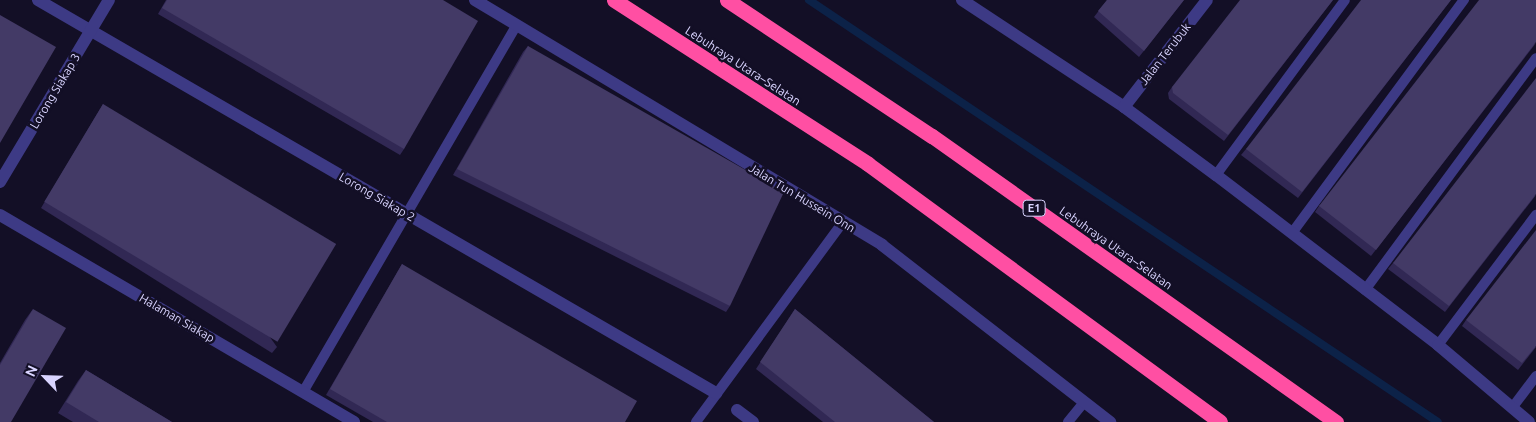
<!DOCTYPE html>
<html>
<head>
<meta charset="utf-8">
<style>
	body { margin:0 }
	#map { position:relative; width:1536px; height:422px; overflow:hidden; background:#130f26; font-family:Ubuntu,sans-serif }
	div>[style] { position:absolute }
	.stream>* { height:8px; margin:-4px; padding:0 4px; transform-origin:4px; border-radius:4px; background:#0c2248 }
	.lane>* { height:10px; margin:-5px; padding:0 5px; transform-origin:5px; border-radius:5px; background:#3d3a85 }
	.street>* { height:12px; margin:-6px; padding:0 6px; transform-origin:6px; border-radius:6px; background:#3d3a85 }
	.highway>* { height:15px; margin:-7.5px; padding:0 7.5px; transform-origin:7.5px; border-radius:7.5px; background:#ff4fa3 }
	.wall>* { inset:0; background:#312854 }
	.building>* { inset:0; background:#433a66; transform-origin:0 0 }
	span { translate:-50% -50%; white-space:nowrap; text-align:center; line-height:1.15; -webkit-text-stroke:5px #130f26; paint-order:stroke }
	.shield-label span { padding:1px 4px; background:#130f26; border:1px solid; border-radius:4px; -webkit-text-stroke-width:0 }
	.shield-label { font-size:11px; color:#d9d4ff; font-weight:700 }
	.street-label { font-size:12px; color:#d9d4ff }
	.north { position:absolute; left:20px; top:352px; width:50px; height:50px; -webkit-text-stroke:4px #130f26; paint-order:stroke; rotate:294deg; font-size:14px; font-weight:700; line-height:20px; text-align:center; color:#d9d4ff }
	.north::after { content:''; display:block; margin:auto; width:18px; height:22px; background:#d9d4ff; clip-path:polygon(50% 0,100% 100%,50% 72%,0 100%) }
</style>
</head>
<body>
<div id="map">
	<div class="stream">
		<i style="left:809px;top:0;width:757px;rotate:33.86deg"></i>
	</div>
	<div class="lane">
		<i style="left:1216px;top:175px;width:217px;rotate:-53.6deg"></i>
		<i style="left:1292px;top:233px;width:290px;rotate:-53.6deg"></i>
		<i style="left:1365px;top:290px;width:288px;rotate:-53.6deg"></i>
		<i style="left:1438px;top:345px;width:163px;rotate:-53deg"></i>
		<i style="left:303px;top:392px;width:423px;rotate:-59.8deg"></i>
		<i style="left:1512px;top:408px;width:40px;rotate:-53deg"></i>
		<i style="left:696px;top:422px;width:247px;rotate:-53.7deg"></i>
		<i style="left:1068px;top:422px;width:26px;rotate:-51deg"></i>
	</div>
	<div class="street">
		<i style="left:38px;top:0;width:784px;rotate:30.1deg"></i>
		<i style="left:475px;top:0;width:475px;rotate:31deg"></i>
		<i style="left:882px;top:245px;width:289px;rotate:37.8deg"></i>
		<i style="left:962px;top:0;width:194px;rotate:33.4deg"></i>
		<i style="left:1124px;top:107px;width:114px;rotate:36.5deg"></i>
		<i style="left:1216px;top:175px;width:280px;rotate:37.4deg"></i>
		<i style="left:1438px;top:345px;width:119px;rotate:40.2deg"></i>
		<i style="left:1124px;top:107px;width:135px;rotate:-52.2deg"></i>
		<i style="left:0;top:182px;width:212px;rotate:-59.1deg"></i>
		<i style="left:0;top:215px;width:410px;rotate:30.3deg"></i>
		<i style="left:737px;top:410px;width:20px;rotate:37deg"></i>
	</div>
	<div class="highway">
		<i style="left:614px;top:0;width:302px;rotate:32.8deg"></i>
		<i style="left:868px;top:164px;width:436px;rotate:36.2deg"></i>
		<i style="left:727px;top:0;width:246px;rotate:33.6deg"></i>
		<i style="left:932px;top:136px;width:495px;rotate:35.3deg"></i>
	</div>
	<div class="wall">
		<i style="clip-path:polygon(166px 0,443px 0,404px 149px,400px 155px,158px 14px)"></i>
		<i style="clip-path:polygon(1107px 0,1184px 0,1139px 57px,1094px 17px)"></i>
		<i style="clip-path:polygon(1333px 0,1224px 141px,1169px 99px,1168px 93px,1172px 87px)"></i>
		<i style="clip-path:polygon(1451px 0,1298px 198px,1241px 155px,1246px 149px)"></i>
		<i style="clip-path:polygon(1536px 43px,1371px 256px,1315px 212px,1319px 206px)"></i>
		<i style="clip-path:polygon(528px 46px,730px 306px,726px 312px,453px 175px,523px 52px)"></i>
		<i style="clip-path:polygon(103px 104px,277px 347px,272px 353px,41px 208px)"></i>
		<i style="clip-path:polygon(1536px 195px,1445px 312px,1388px 269px,1393px 263px)"></i>
		<i style="clip-path:polygon(402px 264px,625px 422px,373px 422px,326px 395px)"></i>
		<i style="clip-path:polygon(33px 309px,0 422px,0 363px,25px 320px)"></i>
		<i style="clip-path:polygon(795px 309px,934px 422px,823px 422px,756px 369px)"></i>
		<i style="clip-path:polygon(1466px 320px,1536px 347px,1518px 370px,1462px 326px)"></i>
		<i style="clip-path:polygon(86px 370px,172px 422px,73px 422px,58px 413px,78px 381px)"></i>
	</div>
	<div class="building">
		<i style="clip-path:polygon(167px 0,443px 0,478px 21px,404px 149px,162px 8px)"></i>
		<i style="clip-path:polygon(1107px 0,1184px 0,1144px 51px,1098px 11px)"></i>
		<i style="clip-path:polygon(1240px 0,1333px 0,1228px 135px,1173px 93px,1172px 87px)"></i>
		<i style="clip-path:polygon(1361px 0,1451px 0,1302px 192px,1246px 149px)"></i>
		<i style="clip-path:polygon(1479px 0,1536px 0,1536px 42px,1376px 250px,1319px 206px)"></i>
		<i style="clip-path:polygon(0 15px,56px 47px,0 143px)"></i>
		<i style="clip-path:polygon(528px 46px,784px 192px,730px 306px,457px 169px)"></i>
		<i style="clip-path:polygon(1536px 78px,1536px 194px,1449px 306px,1393px 263px)"></i>
		<i style="left:103px;top:104px;width:272px;height:114px;rotate:31deg"></i>
		<i style="clip-path:polygon(1536px 230px,1536px 346px,1522px 363px,1466px 320px)"></i>
		<i style="clip-path:polygon(402px 264px,637px 401px,625px 422px,387px 422px,330px 389px)"></i>
		<i style="clip-path:polygon(33px 309px,66px 328px,11px 422px,0 422px,0 365px)"></i>
		<i style="clip-path:polygon(795px 309px,934px 422px,835px 422px,760px 362px)"></i>
		<i style="clip-path:polygon(86px 370px,172px 422px,99px 422px,66px 402px)"></i>
	</div>
	<div class="shield-label">
		<span style="left:1034px;top:208px">E1</span>
	</div>
	<div class="street-label">
		<span style="left:1165px;top:54px;rotate:-52deg">Jalan Terubuk</span>
		<span style="left:743px;top:66px;rotate:33deg">Lebuhraya Utara–Selatan</span>
		<span style="left:55px;top:91px;rotate:-59deg">Lorong Siakap 3</span>
		<span style="left:377px;top:197px;rotate:30deg">Lorong Siakap 2</span>
		<span style="left:802px;top:198px;rotate:31deg">Jalan Tun Hussein Onn</span>
		<span style="left:1116px;top:248px;rotate:35deg">Lebuhraya Utara–Selatan</span>
		<span style="left:177px;top:318px;rotate:30deg">Halaman Siakap</span>
	</div>
	<div class="north">N</div>
</div>
</body>
</html>
